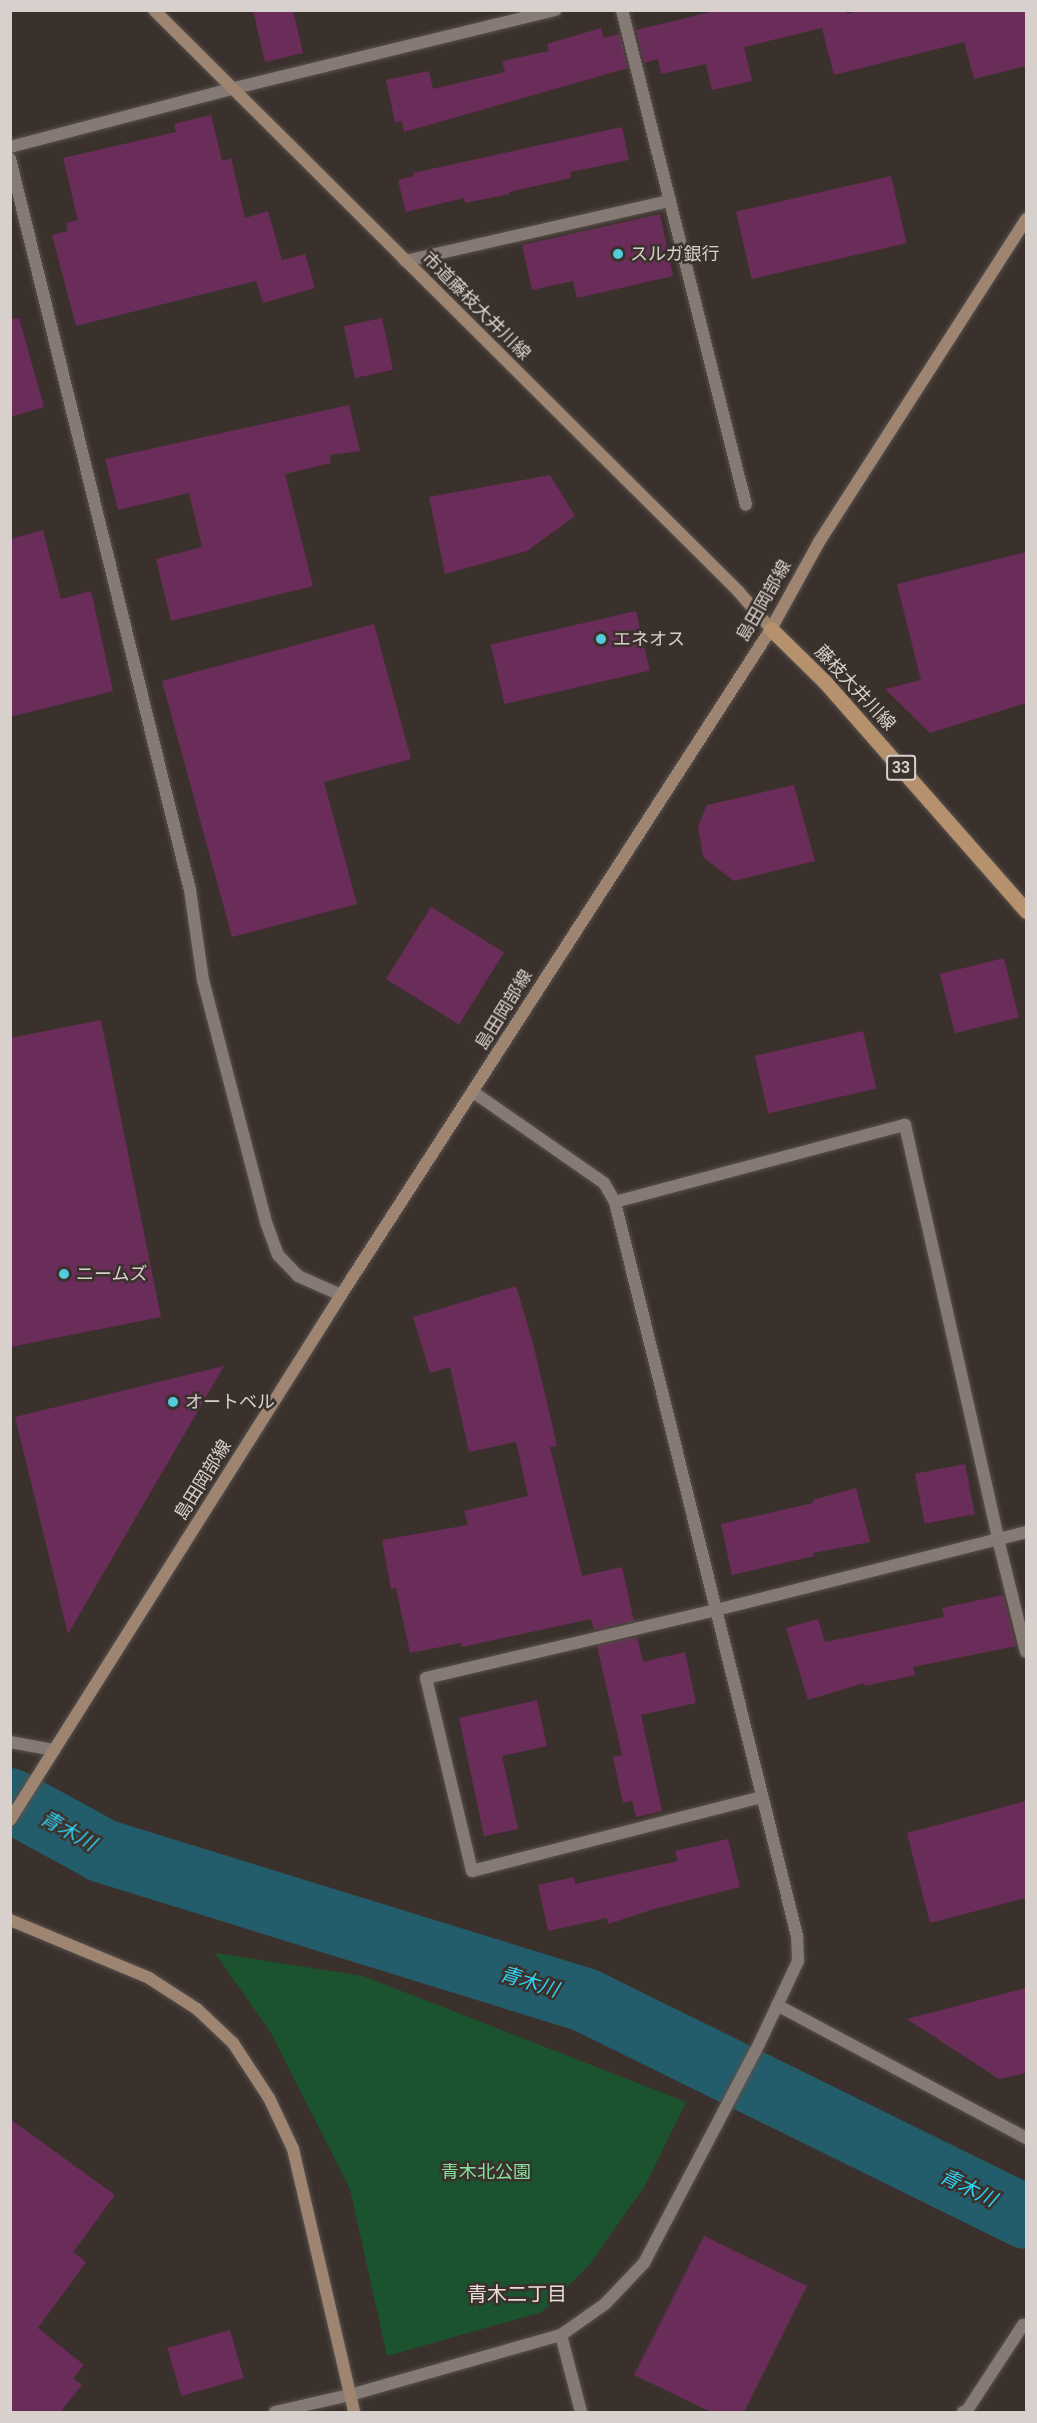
<!DOCTYPE html>
<html>
<head>
<meta charset="utf-8">
<style>
	body { margin:0 }
	#map { position:relative; width:1037px; height:2423px; overflow:hidden; background:#3b312c; font-family:Arial,"Noto Sans JP",sans-serif }
	div>[style] { position:absolute }
	.green>* { inset:0; background:#1a532d }
	.river>* { height:64px; margin:-32px; padding:0 32px; transform-origin:32px; border-radius:32px; background:#235d6b }
	.building>* { inset:0; background:#6a2d59; transform-origin:0 0 }
	.roads { filter:drop-shadow(0 0 2px #58504c) drop-shadow(0 0 2px #58504c) }
	.street>* { height:12px; margin:-6px; padding:0 6px; transform-origin:6px; border-radius:6px; background:#867a75 }
	.secondary>* { height:12px; margin:-6px; padding:0 6px; transform-origin:6px; border-radius:6px; background:#9d8571 }
	.primary>* { height:15px; margin:-7.5px; padding:0 7.5px; transform-origin:7.5px; border-radius:7.5px; background:#b5916d }
	.dots>* { width:16px; height:16px; translate:-50% -50%; box-sizing:border-box; border:3px solid #3b312c; border-radius:50% }
	span { translate:-50% -50%; white-space:nowrap; text-align:center; line-height:1.15; -webkit-text-stroke:5px #3b312c; paint-order:stroke }
	.shield-label span { padding:2px 4px; background:#3b312c; border:2px solid; border-radius:4px; -webkit-text-stroke-width:0 }
	.shield-label { font-size:16px; color:#d7d0cd; font-weight:700 }
	.poi-label { font-size:18px; color:#d7d0cd }
	.left { translate:0 -50%; text-align:left }
	.street-label { font-size:18px; color:#d7d0cd }
	.park-label { font-size:18px; color:#84e39c }
	.water-label { font-size:20px; color:#2cd4f7; font-style:italic }
	.neighbourhood-label { font-size:20px; color:#eaddd7 }
	.frame { position:absolute; inset:0; border:12px solid #d7d0cd; pointer-events:none }
</style>
</head>
<body>
<div id="map">
	<div class="green">
		<i style="clip-path:polygon(215px 1953px,363px 1976px,686px 2102px,646px 2184px,590px 2264px,542px 2312px,387px 2356px,350px 2189px,271px 2033px)"></i>
	</div>
	<div class="river">
		<i style="left:10px;top:1800px;width:106px;rotate:28.7deg"></i>
		<i style="left:103px;top:1851px;width:505px;rotate:17.18deg"></i>
		<i style="left:585px;top:2000px;width:491px;rotate:26.2deg"></i>
	</div>
	<div class="building">
		<i style="clip-path:polygon(253px 10px,293px 10px,303px 53px,265px 62px)"></i>
		<i style="clip-path:polygon(719px 10px,846px 10px,847px 14px,861px 10px,1026px 10px,1026px 66px,974px 79px,964px 42px,834px 75px,822px 28px,744px 47px,752px 81px,712px 90px,706px 64px,661px 74px,658px 59px,644px 63px,636px 30px)"></i>
		<i style="clip-path:polygon(601px 28px,604px 38px,620px 34px,628px 68px,404px 132px,402px 121px,395px 122px,386px 80px,429px 71px,433px 89px,505px 72px,502px 61px,549px 51px,547px 44px)"></i>
		<i style="clip-path:polygon(211px 115px,222px 161px,231px 158px,245px 218px,268px 211px,282px 260px,305px 254px,315px 288px,263px 303px,256px 281px,76px 326px,52px 235px,68px 231px,66px 223px,78px 220px,63px 158px,176px 132px,174px 124px)"></i>
		<i style="clip-path:polygon(622px 127px,629px 160px,570px 172px,571px 178px,509px 192px,510px 194px,465px 203px,464px 198px,406px 212px,398px 180px,414px 176px,413px 173px)"></i>
		<i style="left:891px;top:176px;width:69px;height:159px;rotate:77deg"></i>
		<i style="clip-path:polygon(660px 214px,673px 276px,577px 298px,573px 281px,532px 290px,522px 245px)"></i>
		<i style="clip-path:polygon(19px 318px,44px 407px,10px 417px,10px 319px)"></i>
		<i style="left:382px;top:318px;width:53px;height:39px;rotate:78deg"></i>
		<i style="clip-path:polygon(349px 405px,360px 451px,330px 455px,331px 463px,285px 474px,313px 586px,171px 621px,156px 559px,202px 547px,189px 493px,118px 510px,105px 459px)"></i>
		<i style="clip-path:polygon(550px 475px,575px 516px,527px 551px,445px 574px,429px 497px)"></i>
		<i style="clip-path:polygon(43px 530px,61px 599px,91px 591px,113px 691px,10px 717px,10px 539px)"></i>
		<i style="clip-path:polygon(1026px 552px,1026px 703px,930px 733px,885px 689px,921px 680px,897px 584px)"></i>
		<i style="left:636px;top:611px;width:61px;height:149px;rotate:77deg"></i>
		<i style="clip-path:polygon(374px 624px,411px 759px,324px 782px,357px 904px,232px 937px,162px 681px)"></i>
		<i style="clip-path:polygon(794px 785px,815px 861px,734px 881px,703px 857px,698px 826px,707px 805px)"></i>
		<i style="left:431px;top:907px;width:86px;height:85px;rotate:32deg"></i>
		<i style="left:1004px;top:958px;width:61px;height:66px;rotate:76deg"></i>
		<i style="clip-path:polygon(101px 1020px,161px 1317px,10px 1347px,10px 1038px)"></i>
		<i style="left:863px;top:1031px;width:59px;height:111px;rotate:77deg"></i>
		<i style="clip-path:polygon(516px 1286px,533px 1343px,557px 1446px,550px 1447px,582px 1576px,622px 1567px,634px 1621px,594px 1630px,591px 1619px,462px 1647px,461px 1643px,410px 1653px,396px 1588px,391px 1589px,382px 1540px,468px 1525px,464px 1511px,528px 1496px,516px 1442px,469px 1452px,450px 1367px,430px 1373px,413px 1317px)"></i>
		<i style="clip-path:polygon(224px 1366px,68px 1634px,15px 1417px)"></i>
		<i style="left:965px;top:1464px;width:51px;height:51px;rotate:79deg"></i>
		<i style="clip-path:polygon(856px 1488px,870px 1542px,813px 1553px,814px 1556px,732px 1575px,721px 1524px,813px 1503px,813px 1500px)"></i>
		<i style="clip-path:polygon(1003px 1595px,1016px 1646px,913px 1667px,915px 1675px,865px 1686px,864px 1683px,808px 1700px,786px 1628px,818px 1619px,825px 1642px,944px 1617px,942px 1608px)"></i>
		<i style="clip-path:polygon(637px 1637px,643px 1662px,685px 1652px,696px 1703px,641px 1715px,662px 1811px,636px 1817px,632px 1801px,623px 1803px,613px 1757px,622px 1755px,597px 1646px)"></i>
		<i style="clip-path:polygon(537px 1700px,547px 1746px,502px 1756px,518px 1829px,484px 1836px,459px 1718px)"></i>
		<i style="clip-path:polygon(1026px 1801px,1026px 1898px,930px 1923px,907px 1833px)"></i>
		<i style="clip-path:polygon(728px 1839px,740px 1887px,654px 1909px,608px 1924px,607px 1918px,548px 1931px,538px 1885px,574px 1877px,575px 1884px,678px 1861px,675px 1851px)"></i>
		<i style="clip-path:polygon(1026px 1988px,1026px 2073px,999px 2079px,907px 2019px)"></i>
		<i style="clip-path:polygon(10px 2119px,115px 2195px,73px 2252px,86px 2262px,38px 2328px,84px 2365px,73px 2378px,82px 2385px,60px 2412px,10px 2412px)"></i>
		<i style="clip-path:polygon(704px 2236px,807px 2286px,744px 2412px,711px 2412px,634px 2375px)"></i>
		<i style="left:230px;top:2330px;width:50px;height:65px;rotate:74deg"></i>
	</div>
	<div class="roads">
		<div class="street">
			<i style="left:622px;top:10px;width:510px;rotate:75.94deg"></i>
			<i style="left:10px;top:147px;width:228px;rotate:-14.7deg"></i>
			<i style="left:231px;top:89px;width:334px;rotate:-13.7deg"></i>
			<i style="left:10px;top:159px;width:753px;rotate:76.17deg"></i>
			<i style="left:190px;top:890px;width:91px;rotate:81.8deg"></i>
			<i style="left:203px;top:980px;width:253px;rotate:75.4deg"></i>
			<i style="left:267px;top:1225px;width:32px;rotate:70deg"></i>
			<i style="left:278px;top:1255px;width:29px;rotate:46deg"></i>
			<i style="left:298px;top:1276px;width:47px;rotate:23.8deg"></i>
			<i style="left:405px;top:261px;width:272px;rotate:-12.8deg"></i>
			<i style="left:615px;top:1202px;width:300px;rotate:-14.9deg"></i>
			<i style="left:905px;top:1125px;width:424px;rotate:77.3deg"></i>
			<i style="left:998px;top:1539px;width:116px;rotate:76.1deg"></i>
			<i style="left:10px;top:1742px;width:45px;rotate:10.3deg"></i>
			<i style="left:762px;top:1797px;width:299px;rotate:165.7deg"></i>
			<i style="left:472px;top:1871px;width:198px;rotate:-103.4deg"></i>
			<i style="left:426px;top:1678px;width:298px;rotate:-13.2deg"></i>
			<i style="left:716px;top:1610px;width:320px;rotate:-14.1deg"></i>
			<i style="left:777px;top:2005px;width:282px;rotate:28.1deg"></i>
			<i style="left:561px;top:2335px;width:80px;rotate:75.4deg"></i>
			<i style="left:275px;top:2412px;width:77px;rotate:-12.8deg"></i>
			<i style="left:350px;top:2395px;width:219px;rotate:-15.9deg"></i>
			<i style="left:561px;top:2335px;width:54px;rotate:-35.2deg"></i>
			<i style="left:605px;top:2304px;width:57px;rotate:-46.4deg"></i>
			<i style="left:644px;top:2263px;width:247px;rotate:-62.3deg"></i>
			<i style="left:759px;top:2044px;width:92px;rotate:-64.8deg"></i>
			<i style="left:798px;top:1961px;width:25px;rotate:-92deg"></i>
			<i style="left:797px;top:1936px;width:756px;rotate:-103.93deg"></i>
			<i style="left:615px;top:1202px;width:22px;rotate:-120deg"></i>
			<i style="left:604px;top:1183px;width:160px;rotate:-145.2deg"></i>
			<i style="left:963px;top:2412px;width:3px"></i>
			<i style="left:966px;top:2412px;width:104px;rotate:-56.8deg"></i>
			<i style="left:1023px;top:2325px;width:4px;rotate:34deg"></i>
		</div>
		<div class="secondary">
			<i style="left:154px;top:10px;width:825px;rotate:44.85deg"></i>
			<i style="left:739px;top:592px;width:49px;rotate:49.1deg"></i>
			<i style="left:10px;top:1820px;width:621px;rotate:-57.77deg"></i>
			<i style="left:341px;top:1295px;width:793px;rotate:-57.15deg"></i>
			<i style="left:771px;top:629px;width:99px;rotate:-61.1deg"></i>
			<i style="left:819px;top:542px;width:384px;rotate:-57.3deg"></i>
			<i style="left:10px;top:1920px;width:151px;rotate:22.6deg"></i>
			<i style="left:149px;top:1978px;width:57px;rotate:32.9deg"></i>
			<i style="left:197px;top:2009px;width:50px;rotate:43.4deg"></i>
			<i style="left:233px;top:2043px;width:66px;rotate:56.8deg"></i>
			<i style="left:269px;top:2098px;width:56px;rotate:64.8deg"></i>
			<i style="left:293px;top:2149px;width:270px;rotate:76.9deg"></i>
		</div>
		<div class="primary">
			<i style="left:771px;top:629px;width:76px;rotate:44.5deg"></i>
			<i style="left:825px;top:682px;width:305px;rotate:48.7deg"></i>
		</div>
	</div>
	<div class="dots">
		<i style="left:618px;top:254px;background:#53cbdb"></i>
		<i style="left:601px;top:639px;background:#53cbdb"></i>
		<i style="left:64px;top:1274px;background:#53cbdb"></i>
		<i style="left:173px;top:1402px;background:#53cbdb"></i>
	</div>
	<div class="shield-label">
		<span style="left:901px;top:768px">33</span>
	</div>
	<div class="poi-label">
		<span class="left" style="left:630px;top:254px">スルガ銀行</span>
		<span class="left" style="left:613px;top:639px">エネオス</span>
		<span class="left" style="left:76px;top:1274px">ニームズ</span>
		<span class="left" style="left:185px;top:1402px">オートベル</span>
	</div>
	<div class="street-label">
		<span style="left:476px;top:306px;rotate:45deg">市道藤枝大井川線</span>
		<span style="left:764px;top:601px;rotate:-60deg">島田岡部線</span>
		<span style="left:855px;top:688px;rotate:47deg">藤枝大井川線</span>
		<span style="left:504px;top:1010px;rotate:-58deg">島田岡部線</span>
		<span style="left:203px;top:1480px;rotate:-58deg">島田岡部線</span>
	</div>
	<div class="park-label">
		<span style="left:486px;top:2172px">青木北公園</span>
	</div>
	<div class="water-label">
		<span style="left:68px;top:1831px;rotate:29deg">青木川</span>
		<span style="left:529px;top:1982px;rotate:17deg">青木川</span>
		<span style="left:968px;top:2188px;rotate:26deg">青木川</span>
	</div>
	<div class="neighbourhood-label">
		<span style="left:517px;top:2294px">青木二丁目</span>
	</div>
	<div class="frame"></div>
</div>
</body>
</html>
